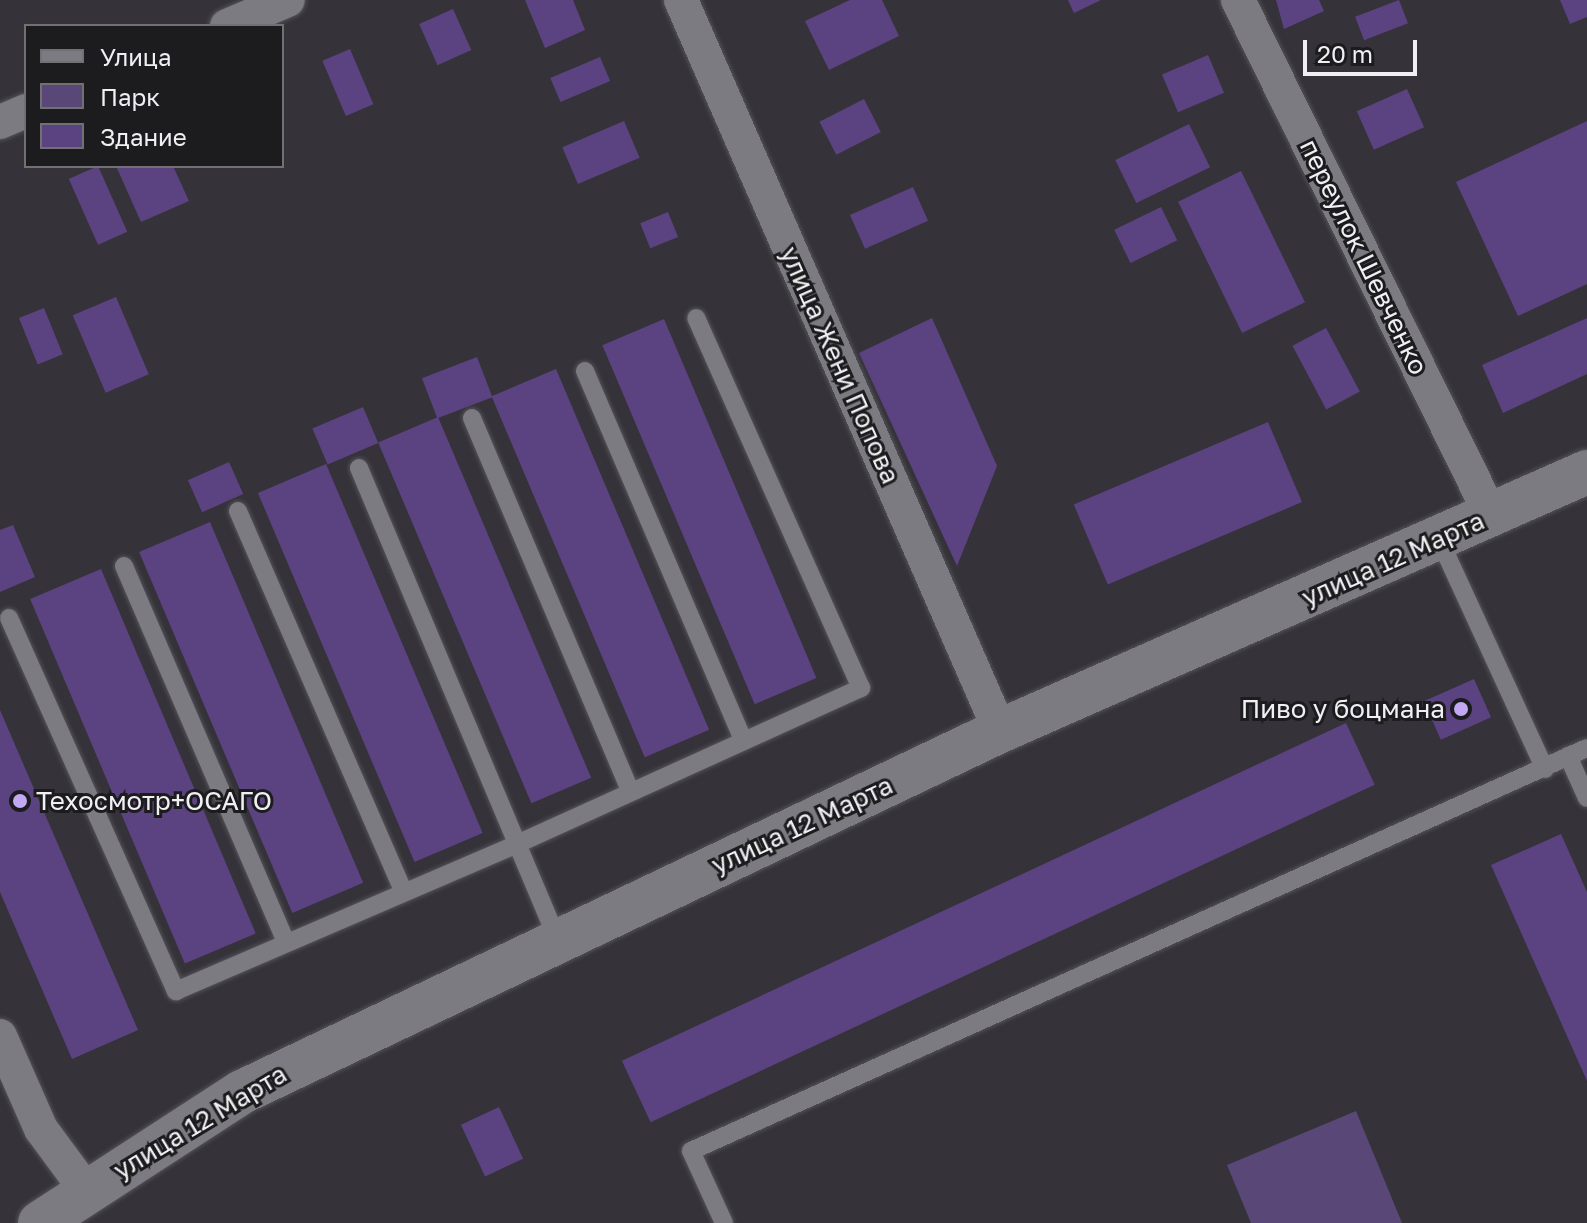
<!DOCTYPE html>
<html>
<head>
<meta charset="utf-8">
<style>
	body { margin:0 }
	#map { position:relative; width:1587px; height:1223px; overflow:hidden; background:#353339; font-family:"Golos Text",sans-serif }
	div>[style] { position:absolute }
	.green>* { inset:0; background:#594778 }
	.building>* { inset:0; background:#5b4281; transform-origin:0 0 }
	.roads { filter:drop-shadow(0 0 2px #545258) drop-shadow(0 0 2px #545258) }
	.service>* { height:18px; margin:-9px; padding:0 9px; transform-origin:9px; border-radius:9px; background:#7d7b82 }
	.minor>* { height:34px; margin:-17px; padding:0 17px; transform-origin:17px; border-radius:17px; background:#7d7b82 }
	.tertiary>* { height:44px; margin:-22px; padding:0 22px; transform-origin:22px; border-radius:22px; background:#7d7b82 }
	.dots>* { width:22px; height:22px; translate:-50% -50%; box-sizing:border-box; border:4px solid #1c1c1e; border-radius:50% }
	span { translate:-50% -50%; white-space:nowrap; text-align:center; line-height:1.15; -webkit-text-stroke:6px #1c1c1e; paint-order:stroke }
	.street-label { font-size:26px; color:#f0eff3 }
	.poi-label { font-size:26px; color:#f0eff3 }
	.right { translate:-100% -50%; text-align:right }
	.left { translate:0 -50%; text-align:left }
	.legend { position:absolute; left:24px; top:24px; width:260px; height:144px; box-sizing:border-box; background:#1c1c1e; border:2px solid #717073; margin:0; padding:10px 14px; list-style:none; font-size:24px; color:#f0eff3 }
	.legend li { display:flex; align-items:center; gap:16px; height:40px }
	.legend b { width:40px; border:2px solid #717073 }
	.scale { position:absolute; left:1303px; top:40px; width:114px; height:36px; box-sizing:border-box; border:4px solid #f0eff3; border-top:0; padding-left:10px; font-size:24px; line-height:28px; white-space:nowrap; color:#f0eff3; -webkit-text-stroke:6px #1c1c1e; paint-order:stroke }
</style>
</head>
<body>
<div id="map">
	<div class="green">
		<i style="clip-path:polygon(1356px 1111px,1402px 1223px,1251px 1223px,1227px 1165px)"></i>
	</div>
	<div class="building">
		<i style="clip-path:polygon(525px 0,573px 0,585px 30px,545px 48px)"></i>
		<i style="clip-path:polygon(850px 0,882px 0,899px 36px,829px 70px,805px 21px)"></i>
		<i style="clip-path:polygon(1068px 0,1101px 0,1074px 13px)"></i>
		<i style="clip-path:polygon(1276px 0,1319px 0,1324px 11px,1284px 29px)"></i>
		<i style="left:1399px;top:0;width:25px;height:47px;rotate:69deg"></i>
		<i style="clip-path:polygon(1560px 0,1587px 0,1587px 17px,1570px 24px)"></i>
		<i style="left:453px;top:9px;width:45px;height:37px;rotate:66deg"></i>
		<i style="left:350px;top:49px;width:60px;height:30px;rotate:67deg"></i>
		<i style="left:1208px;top:55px;width:41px;height:50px;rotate:67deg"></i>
		<i style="left:600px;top:57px;width:26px;height:54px;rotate:67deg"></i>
		<i style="left:1407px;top:89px;width:42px;height:55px;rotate:66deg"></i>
		<i style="left:864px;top:99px;width:37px;height:50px;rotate:63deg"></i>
		<i style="left:624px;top:121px;width:40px;height:67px;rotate:67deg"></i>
		<i style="clip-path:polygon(1587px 121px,1587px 284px,1518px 316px,1456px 182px)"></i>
		<i style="left:1189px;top:124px;width:48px;height:82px;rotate:64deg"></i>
		<i style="left:98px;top:166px;width:72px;height:32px;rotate:66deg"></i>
		<i style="clip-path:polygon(116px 166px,173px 166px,189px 201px,141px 222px)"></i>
		<i style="left:1241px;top:171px;width:146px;height:70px;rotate:64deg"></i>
		<i style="left:913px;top:187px;width:37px;height:69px;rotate:66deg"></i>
		<i style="left:1161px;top:207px;width:37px;height:52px;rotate:64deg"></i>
		<i style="left:668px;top:212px;width:27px;height:30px;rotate:68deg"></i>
		<i style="left:116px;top:297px;width:84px;height:47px;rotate:67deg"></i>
		<i style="left:44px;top:308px;width:50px;height:27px;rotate:68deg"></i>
		<i style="clip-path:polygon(932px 318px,997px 466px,957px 566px,859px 353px)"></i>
		<i style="clip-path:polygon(1587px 318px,1587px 374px,1503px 413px,1482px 365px)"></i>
		<i style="left:664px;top:319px;width:390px;height:67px;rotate:67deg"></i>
		<i style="left:1326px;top:328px;width:72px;height:38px;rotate:62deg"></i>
		<i style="left:477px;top:357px;width:43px;height:59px;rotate:69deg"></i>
		<i style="left:556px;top:369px;width:392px;height:70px;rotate:67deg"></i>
		<i style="left:363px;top:407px;width:39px;height:55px;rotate:67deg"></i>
		<i style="left:438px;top:417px;width:392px;height:65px;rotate:67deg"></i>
		<i style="left:1268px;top:422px;width:87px;height:211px;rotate:67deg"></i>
		<i style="left:229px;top:462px;width:35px;height:45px;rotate:66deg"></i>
		<i style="left:326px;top:464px;width:401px;height:74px;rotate:67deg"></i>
		<i style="left:210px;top:522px;width:392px;height:77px;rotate:67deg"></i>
		<i style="clip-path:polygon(13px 525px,35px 577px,0 592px,0 530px)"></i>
		<i style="left:101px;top:569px;width:396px;height:77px;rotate:67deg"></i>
		<i style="left:1474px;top:679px;width:42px;height:55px;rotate:66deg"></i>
		<i style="clip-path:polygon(0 710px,138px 1030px,72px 1059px,0 892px)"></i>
		<i style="left:1346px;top:723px;width:68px;height:799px;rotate:65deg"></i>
		<i style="clip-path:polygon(1561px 834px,1587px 892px,1587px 1081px,1491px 865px)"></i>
		<i style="left:499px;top:1107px;width:57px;height:42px;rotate:65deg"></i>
	</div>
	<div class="roads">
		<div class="service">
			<i style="left:585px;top:371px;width:400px;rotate:66.8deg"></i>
			<i style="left:472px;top:418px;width:406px;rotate:67deg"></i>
			<i style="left:359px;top:468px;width:513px;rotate:67.18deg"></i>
			<i style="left:238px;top:511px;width:414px;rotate:66.5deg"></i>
			<i style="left:1440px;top:541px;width:251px;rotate:65.3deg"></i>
			<i style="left:124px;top:566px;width:410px;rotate:66.7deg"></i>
			<i style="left:9px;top:618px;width:409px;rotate:65.9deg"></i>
			<i style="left:176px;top:991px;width:371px;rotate:-23.3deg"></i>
			<i style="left:517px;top:844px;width:378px;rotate:-24.4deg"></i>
			<i style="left:861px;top:688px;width:405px;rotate:-114deg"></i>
			<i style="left:1568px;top:756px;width:46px;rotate:65.7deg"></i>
			<i style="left:724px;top:1223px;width:79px;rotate:-114.6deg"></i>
			<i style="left:691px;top:1151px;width:982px;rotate:-24.22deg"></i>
		</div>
		<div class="minor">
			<i style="left:681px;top:0;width:798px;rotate:66.42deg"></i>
			<i style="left:1238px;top:0;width:574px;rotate:63.84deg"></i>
			<i style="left:227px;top:26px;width:66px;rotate:-23.1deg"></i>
			<i style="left:0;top:122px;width:28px;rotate:-23deg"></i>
			<i style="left:0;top:1036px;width:102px;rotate:66.2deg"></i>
			<i style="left:41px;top:1129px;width:76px;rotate:53.6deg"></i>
		</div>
		<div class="tertiary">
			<i style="left:40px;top:1223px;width:241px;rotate:-33deg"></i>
			<i style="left:242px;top:1092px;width:840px;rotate:-25.47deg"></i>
			<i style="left:1000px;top:731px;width:642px;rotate:-23.81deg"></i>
		</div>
	</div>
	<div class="dots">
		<i style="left:1461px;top:709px;background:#c2a8f2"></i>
		<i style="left:20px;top:801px;background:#c2a8f2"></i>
	</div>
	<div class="street-label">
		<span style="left:1364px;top:257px;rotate:64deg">переулок Шевченко</span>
		<span style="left:840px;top:365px;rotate:66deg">улица Жени Попова</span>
		<span style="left:1393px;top:559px;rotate:-24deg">улица 12 Марта</span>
		<span style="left:802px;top:825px;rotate:-25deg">улица 12 Марта</span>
		<span style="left:200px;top:1122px;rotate:-31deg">улица 12 Марта</span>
	</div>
	<div class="poi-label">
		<span class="right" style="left:1445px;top:709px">Пиво у боцмана</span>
		<span class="left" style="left:36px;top:801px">Техосмотр+ОСАГО</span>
	</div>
	<ul class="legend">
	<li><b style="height:10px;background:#7d7b82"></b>Улица</li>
	<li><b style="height:22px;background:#594778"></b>Парк</li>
	<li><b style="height:22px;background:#5b4281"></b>Здание</li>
	</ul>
	<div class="scale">20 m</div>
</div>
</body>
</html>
